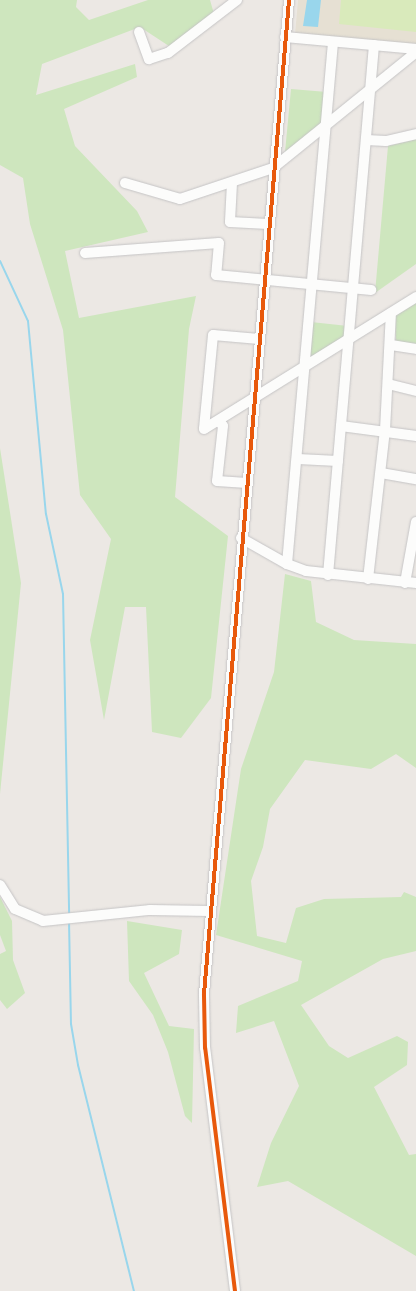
<!DOCTYPE html>
<html>
<head>
<meta charset="utf-8">
<style>
	body { margin:0 }
	#map { position:relative; width:416px; height:1291px; overflow:hidden; background:#ece8e4; font-family:"DM Sans",sans-serif }
	div>[style] { position:absolute }
	.education>* { inset:0; background:#e6e0d3 }
	.green>* { inset:0; background:#cee6be }
	.pitch>* { inset:0; background:#d9eabb }
	.water>* { inset:0; background:#99d6ec }
	.stream>* { height:2px; margin:-1px; padding:0 1px; transform-origin:1px; border-radius:1px; background:#99d6ec }
	.roads { filter:drop-shadow(0 0 1px #c5c4c5) drop-shadow(0 0 1px #c5c4c5) }
	.minor>* { height:10px; margin:-5px; padding:0 5px; transform-origin:5px; border-radius:5px; background:#fcfcfb }
	.cycleway>* { height:4px; margin:-2px; padding:0 2px; transform-origin:2px; border-radius:2px; background:#e8590c }
	span { translate:-50% -50%; white-space:nowrap; text-align:center; line-height:1.15; -webkit-text-stroke:3.5px #fff; paint-order:stroke }
</style>
</head>
<body>
<div id="map">
	<div class="education">
		<i style="clip-path:polygon(298px 0,416px 0,416px 46px,295px 35px)"></i>
	</div>
	<div class="green">
		<i style="clip-path:polygon(0 0,77px 0,76px 7px,89px 20px,148px 0,210px 0,214px 14px,172px 48px,140px 27px,42px 64px,36px 95px,135px 64px,137px 77px,64px 109px,75px 146px,137px 211px,148px 232px,65px 251px,79px 318px,196px 296px,189px 329px,175px 497px,228px 536px,211px 698px,181px 738px,152px 732px,146px 607px,125px 607px,104px 720px,90px 640px,111px 539px,80px 495px,63px 330px,30px 224px,23px 178px,0 165px)"></i>
		<i style="clip-path:polygon(291px 89px,327px 92px,324px 121px,285px 152px)"></i>
		<i style="clip-path:polygon(416px 139px,416px 264px,375px 293px,388px 146px)"></i>
		<i style="clip-path:polygon(416px 301px,416px 346px,396px 344px,395px 314px)"></i>
		<i style="clip-path:polygon(311px 322px,348px 326px,347px 336px,311px 359px,308px 357px)"></i>
		<i style="clip-path:polygon(0 448px,21px 583px,0 794px)"></i>
		<i style="clip-path:polygon(285px 574px,311px 581px,316px 622px,354px 640px,416px 644px,416px 768px,396px 754px,371px 769px,305px 760px,270px 809px,263px 847px,251px 881px,257px 936px,286px 943px,296px 908px,324px 899px,401px 897px,404px 892px,416px 897px,416px 951px,383px 959px,301px 1005px,329px 1046px,348px 1058px,397px 1036px,408px 1042px,407px 1065px,374px 1087px,409px 1155px,416px 1154px,416px 1256px,288px 1181px,257px 1187px,271px 1143px,299px 1086px,274px 1021px,236px 1033px,238px 1006px,298px 981px,302px 961px,216px 935px,241px 769px,274px 672px)"></i>
		<i style="clip-path:polygon(0 897px,12px 921px,13px 960px,25px 993px,7px 1009px,0 1000px,0 954px,6px 951px,0 935px)"></i>
		<i style="clip-path:polygon(127px 921px,182px 930px,179px 954px,144px 973px,169px 1026px,194px 1029px,192px 1123px,185px 1116px,168px 1052px,153px 1015px,129px 981px)"></i>
	</div>
	<div class="pitch">
		<i style="clip-path:polygon(341px 0,416px 0,416px 32px,339px 24px)"></i>
	</div>
	<div class="water">
		<i style="clip-path:polygon(307px 0,321px 0,318px 27px,303px 26px)"></i>
	</div>
	<div class="stream">
		<i style="left:0;top:261px;width:66px;rotate:65deg"></i>
		<i style="left:28px;top:321px;width:194px;rotate:84.7deg"></i>
		<i style="left:46px;top:514px;width:82px;rotate:78deg"></i>
		<i style="left:63px;top:594px;width:321px;rotate:88.9deg"></i>
		<i style="left:69px;top:921px;width:103px;rotate:88.9deg"></i>
		<i style="left:71px;top:1024px;width:42px;rotate:80.3deg"></i>
		<i style="left:78px;top:1065px;width:233px;rotate:76.1deg"></i>
	</div>
	<div class="roads">
		<div class="minor">
			<i style="left:139px;top:32px;width:29px;rotate:70deg"></i>
			<i style="left:149px;top:59px;width:20px;rotate:-18deg"></i>
			<i style="left:168px;top:53px;width:87px;rotate:-37.5deg"></i>
			<i style="left:285px;top:37px;width:132px;rotate:5.2deg"></i>
			<i style="left:366px;top:140px;width:20px;rotate:3deg"></i>
			<i style="left:386px;top:141px;width:31px;rotate:-13deg"></i>
			<i style="left:125px;top:183px;width:57px;rotate:16.2deg"></i>
			<i style="left:180px;top:199px;width:98px;rotate:-18.4deg"></i>
			<i style="left:273px;top:168px;width:184px;rotate:-39deg"></i>
			<i style="left:232px;top:183px;width:39px;rotate:93deg"></i>
			<i style="left:230px;top:222px;width:38px;rotate:3deg"></i>
			<i style="left:85px;top:253px;width:134px;rotate:-4.3deg"></i>
			<i style="left:219px;top:243px;width:32px;rotate:95deg"></i>
			<i style="left:216px;top:275px;width:156px;rotate:5.5deg"></i>
			<i style="left:259px;top:339px;width:46px;rotate:-175deg"></i>
			<i style="left:213px;top:335px;width:94px;rotate:95.5deg"></i>
			<i style="left:204px;top:429px;width:250px;rotate:-31.9deg"></i>
			<i style="left:391px;top:345px;width:25px;rotate:9deg"></i>
			<i style="left:388px;top:384px;width:29px;rotate:14deg"></i>
			<i style="left:219px;top:421px;width:6px;rotate:51deg"></i>
			<i style="left:223px;top:426px;width:55px;rotate:96.2deg"></i>
			<i style="left:217px;top:481px;width:30px;rotate:4deg"></i>
			<i style="left:341px;top:426px;width:76px;rotate:7.6deg"></i>
			<i style="left:298px;top:459px;width:40px;rotate:2.9deg"></i>
			<i style="left:381px;top:473px;width:36px;rotate:10deg"></i>
			<i style="left:241px;top:538px;width:53px;rotate:29.5deg"></i>
			<i style="left:287px;top:564px;width:20px;rotate:20deg"></i>
			<i style="left:306px;top:571px;width:111px;rotate:6.2deg"></i>
			<i style="left:287px;top:564px;width:524px;rotate:-84.96deg"></i>
			<i style="left:328px;top:575px;width:532px;rotate:-85.04deg"></i>
			<i style="left:368px;top:579px;width:150px;rotate:-83.5deg"></i>
			<i style="left:385px;top:430px;width:117px;rotate:-87.1deg"></i>
			<i style="left:405px;top:583px;width:62px;rotate:-79.8deg"></i>
			<i style="left:0;top:885px;width:28px;rotate:58deg"></i>
			<i style="left:15px;top:909px;width:30px;rotate:23deg"></i>
			<i style="left:43px;top:921px;width:108px;rotate:-5.9deg"></i>
			<i style="left:150px;top:910px;width:59px;rotate:1deg"></i>
			<i style="left:235px;top:1291px;width:245px;rotate:-97deg"></i>
			<i style="left:205px;top:1048px;width:54px;rotate:-91.1deg"></i>
			<i style="left:204px;top:994px;width:998px;rotate:-85.11deg"></i>
		</div>
	</div>
	<div class="cycleway">
		<i style="left:235px;top:1291px;width:245px;rotate:-97deg"></i>
		<i style="left:205px;top:1048px;width:54px;rotate:-91.1deg"></i>
		<i style="left:204px;top:994px;width:998px;rotate:-85.11deg"></i>
	</div>
</div>
</body>
</html>
